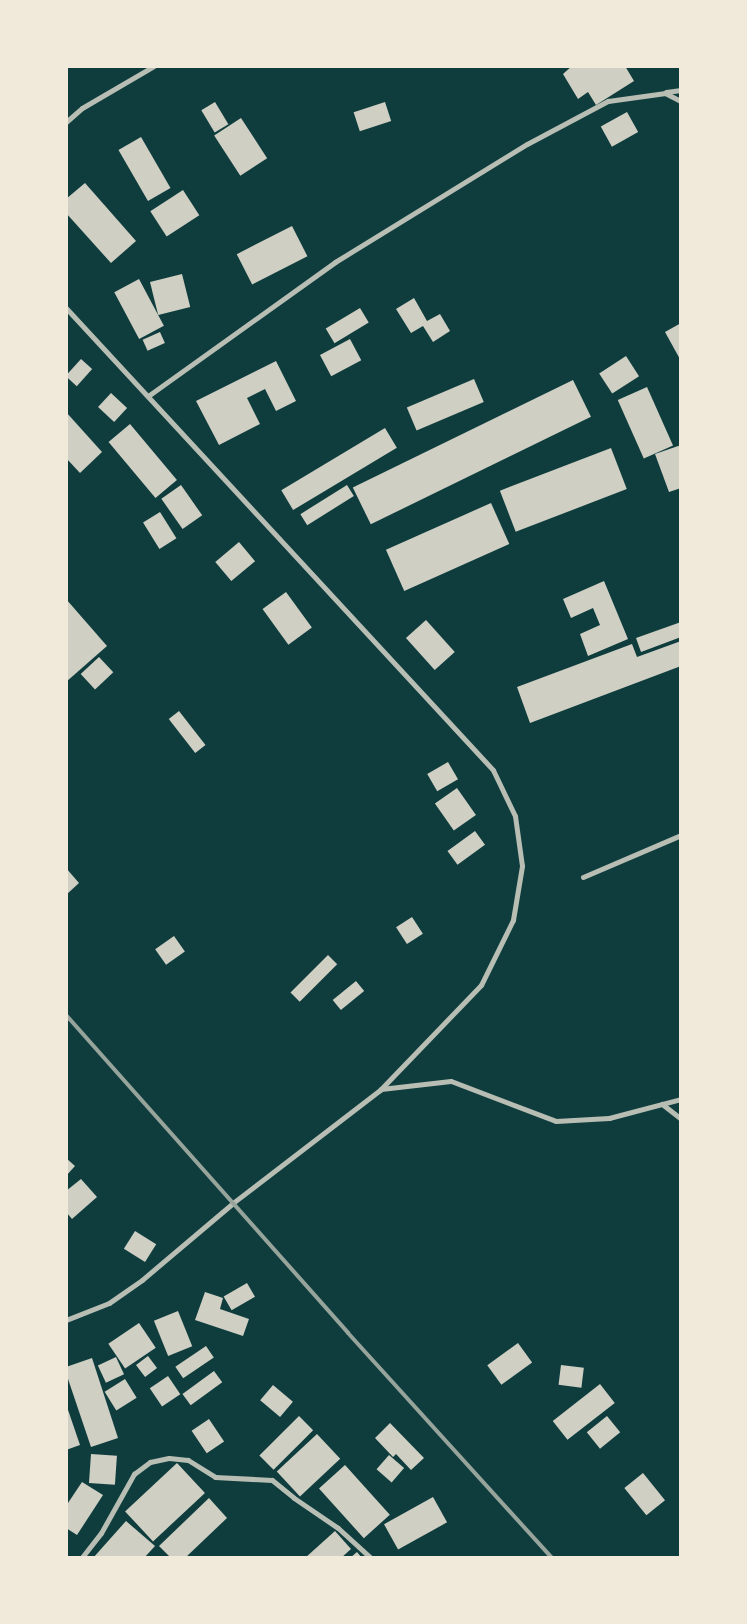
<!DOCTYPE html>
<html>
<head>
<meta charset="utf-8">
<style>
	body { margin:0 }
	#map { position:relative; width:747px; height:1624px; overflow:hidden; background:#0f3d3e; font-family:Helvetica,sans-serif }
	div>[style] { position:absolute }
	.building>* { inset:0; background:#cfcfc3; transform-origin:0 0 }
	.minor>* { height:5px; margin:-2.5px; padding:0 2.5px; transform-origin:2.5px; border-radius:2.5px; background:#b8beb3 }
	.rail>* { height:4px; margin:-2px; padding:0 2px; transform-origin:2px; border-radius:2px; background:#97a49c }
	span { translate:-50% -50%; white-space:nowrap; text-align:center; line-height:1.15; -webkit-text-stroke:4.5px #f1e9da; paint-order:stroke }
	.frame { position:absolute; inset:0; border:68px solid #f1e9da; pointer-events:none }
</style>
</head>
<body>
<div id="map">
	<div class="building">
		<i style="clip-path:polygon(572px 66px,625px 66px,634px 81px,596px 105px,588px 92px,578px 99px,563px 74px)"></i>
		<i style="left:215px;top:102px;width:26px;height:16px;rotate:59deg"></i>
		<i style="left:385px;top:102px;width:20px;height:33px;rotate:72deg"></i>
		<i style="left:627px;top:112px;width:23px;height:30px;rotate:61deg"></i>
		<i style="left:241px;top:118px;width:48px;height:32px;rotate:57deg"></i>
		<i style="left:141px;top:137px;width:59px;height:26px;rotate:60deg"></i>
		<i style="clip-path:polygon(85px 183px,136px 241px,111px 263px,66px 213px,66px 199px)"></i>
		<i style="left:183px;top:190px;width:30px;height:39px;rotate:57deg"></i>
		<i style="left:292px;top:226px;width:34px;height:62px;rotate:63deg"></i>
		<i style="left:182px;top:274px;width:34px;height:33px;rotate:76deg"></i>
		<i style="left:139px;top:279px;width:53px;height:28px;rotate:62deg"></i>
		<i style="clip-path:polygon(414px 298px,427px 321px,440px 314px,450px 331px,433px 342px,423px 326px,411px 333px,396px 309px)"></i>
		<i style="left:360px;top:308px;width:17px;height:40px;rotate:59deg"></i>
		<i style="clip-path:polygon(681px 323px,681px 361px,665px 332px)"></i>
		<i style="left:160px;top:332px;width:12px;height:19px;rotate:66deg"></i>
		<i style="left:350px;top:339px;width:24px;height:34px;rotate:62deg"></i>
		<i style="left:626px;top:356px;width:24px;height:32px;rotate:57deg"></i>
		<i style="left:81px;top:359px;width:15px;height:23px;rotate:42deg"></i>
		<i style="clip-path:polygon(276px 361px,296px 401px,276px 411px,265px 389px,247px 398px,260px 424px,219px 445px,196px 401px)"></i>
		<i style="left:474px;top:379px;width:25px;height:73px;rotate:67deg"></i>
		<i style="left:573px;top:380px;width:41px;height:245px;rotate:64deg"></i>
		<i style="left:647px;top:387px;width:64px;height:32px;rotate:66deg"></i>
		<i style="left:111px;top:393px;width:22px;height:19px;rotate:43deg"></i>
		<i style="clip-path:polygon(66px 412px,102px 452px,80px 473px,66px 458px)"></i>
		<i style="left:130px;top:424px;width:73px;height:28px;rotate:50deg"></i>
		<i style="left:385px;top:428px;width:23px;height:121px;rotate:59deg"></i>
		<i style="clip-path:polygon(681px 445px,681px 488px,669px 492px,655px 454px)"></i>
		<i style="left:611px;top:448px;width:44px;height:119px;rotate:69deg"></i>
		<i style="left:181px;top:485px;width:37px;height:24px;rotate:55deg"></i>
		<i style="left:347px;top:485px;width:13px;height:55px;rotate:58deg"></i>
		<i style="left:491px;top:503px;width:45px;height:115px;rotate:66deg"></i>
		<i style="left:160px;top:512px;width:31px;height:20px;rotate:58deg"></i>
		<i style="left:239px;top:542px;width:25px;height:31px;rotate:50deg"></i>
		<i style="clip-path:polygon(604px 581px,628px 639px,588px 656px,580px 634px,600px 625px,593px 608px,571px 618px,563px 599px)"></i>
		<i style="left:286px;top:592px;width:44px;height:29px;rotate:54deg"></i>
		<i style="clip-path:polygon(66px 599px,107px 646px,66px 682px)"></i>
		<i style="left:426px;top:620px;width:43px;height:27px;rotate:48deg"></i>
		<i style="clip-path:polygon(681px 622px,681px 637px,641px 652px,636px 638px)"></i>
		<i style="clip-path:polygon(681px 641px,681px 666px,530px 723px,517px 687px,632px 644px,637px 657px)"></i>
		<i style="left:99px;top:657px;width:21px;height:25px;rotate:47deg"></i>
		<i style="left:179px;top:711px;width:43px;height:13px;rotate:52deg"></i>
		<i style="left:448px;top:762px;width:20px;height:24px;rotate:60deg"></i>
		<i style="left:457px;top:788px;width:33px;height:27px;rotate:55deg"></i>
		<i style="left:475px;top:831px;width:17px;height:34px;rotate:54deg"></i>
		<i style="clip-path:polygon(66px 868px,79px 883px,66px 895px)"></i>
		<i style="left:412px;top:917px;width:20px;height:19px;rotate:57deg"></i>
		<i style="left:174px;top:936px;width:19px;height:23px;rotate:55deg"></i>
		<i style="left:328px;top:955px;width:13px;height:53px;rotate:45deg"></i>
		<i style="left:356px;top:981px;width:13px;height:30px;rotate:51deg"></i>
		<i style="clip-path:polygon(66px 1158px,75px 1166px,66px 1176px)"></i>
		<i style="clip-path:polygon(81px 1179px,97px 1197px,72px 1219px,66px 1212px,66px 1191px)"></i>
		<i style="left:135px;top:1231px;width:25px;height:21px;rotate:32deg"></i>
		<i style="left:247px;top:1283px;width:16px;height:27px;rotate:60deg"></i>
		<i style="clip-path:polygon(205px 1292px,223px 1298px,220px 1309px,249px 1319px,243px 1336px,195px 1320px)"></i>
		<i style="left:178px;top:1311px;width:38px;height:26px;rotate:68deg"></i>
		<i style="left:139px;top:1323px;width:30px;height:37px;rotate:56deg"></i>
		<i style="left:518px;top:1343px;width:24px;height:38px;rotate:54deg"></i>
		<i style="left:206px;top:1346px;width:14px;height:37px;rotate:56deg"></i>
		<i style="left:148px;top:1356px;width:15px;height:15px;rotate:53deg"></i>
		<i style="left:116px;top:1357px;width:19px;height:20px;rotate:65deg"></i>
		<i style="clip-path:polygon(92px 1358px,118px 1438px,91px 1447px,66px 1373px,66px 1367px)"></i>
		<i style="left:561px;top:1365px;width:23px;height:20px;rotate:7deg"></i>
		<i style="left:214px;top:1371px;width:14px;height:39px;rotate:54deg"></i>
		<i style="left:168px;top:1376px;width:22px;height:22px;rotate:56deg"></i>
		<i style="left:125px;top:1379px;width:22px;height:24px;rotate:58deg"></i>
		<i style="left:600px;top:1384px;width:24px;height:60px;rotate:52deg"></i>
		<i style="left:273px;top:1385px;width:26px;height:20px;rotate:40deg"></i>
		<i style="clip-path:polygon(66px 1404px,80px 1445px,66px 1450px)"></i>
		<i style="left:299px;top:1416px;width:20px;height:56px;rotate:45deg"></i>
		<i style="left:607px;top:1416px;width:21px;height:26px;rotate:51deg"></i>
		<i style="left:209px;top:1419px;width:27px;height:21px;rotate:56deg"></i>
		<i style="clip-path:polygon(390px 1423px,424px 1458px,411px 1470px,396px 1454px,393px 1457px,375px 1438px)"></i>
		<i style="left:317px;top:1434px;width:34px;height:55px;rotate:47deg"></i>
		<i style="left:91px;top:1454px;width:26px;height:29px;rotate:4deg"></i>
		<i style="left:389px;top:1455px;width:20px;height:19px;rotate:41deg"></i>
		<i style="left:177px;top:1463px;width:41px;height:71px;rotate:47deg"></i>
		<i style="left:345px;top:1465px;width:67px;height:35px;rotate:48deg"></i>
		<i style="left:643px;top:1473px;width:35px;height:24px;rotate:51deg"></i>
		<i style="clip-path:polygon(82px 1482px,103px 1495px,77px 1535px,66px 1528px,66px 1506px)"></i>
		<i style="left:433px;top:1497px;width:29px;height:56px;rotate:61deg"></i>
		<i style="clip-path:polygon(209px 1498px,227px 1518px,185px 1558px,171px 1558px,159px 1546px)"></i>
		<i style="clip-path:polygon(126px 1521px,155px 1546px,144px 1558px,93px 1558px)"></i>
		<i style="clip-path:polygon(335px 1531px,351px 1549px,341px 1558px,305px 1558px)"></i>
		<i style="clip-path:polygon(357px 1552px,362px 1558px,350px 1558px)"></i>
	</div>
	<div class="minor">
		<i style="left:666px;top:92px;width:15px;rotate:-8deg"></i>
		<i style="left:66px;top:122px;width:21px;rotate:-41deg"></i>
		<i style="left:82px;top:108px;width:83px;rotate:-30.3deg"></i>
		<i style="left:66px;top:308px;width:629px;rotate:47.25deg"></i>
		<i style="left:493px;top:770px;width:51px;rotate:64.4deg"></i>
		<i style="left:515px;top:816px;width:50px;rotate:82deg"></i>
		<i style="left:522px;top:866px;width:55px;rotate:99.5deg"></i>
		<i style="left:513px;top:920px;width:72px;rotate:116.2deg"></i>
		<i style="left:481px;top:985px;width:146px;rotate:133.9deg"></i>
		<i style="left:380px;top:1090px;width:185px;rotate:142.5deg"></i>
		<i style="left:233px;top:1203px;width:119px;rotate:139.8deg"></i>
		<i style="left:142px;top:1280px;width:40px;rotate:145.1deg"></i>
		<i style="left:109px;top:1303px;width:46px;rotate:158.4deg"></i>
		<i style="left:148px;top:396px;width:230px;rotate:-35.6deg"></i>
		<i style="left:335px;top:262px;width:225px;rotate:-31.6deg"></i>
		<i style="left:527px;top:144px;width:92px;rotate:-28deg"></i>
		<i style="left:608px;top:101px;width:58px;rotate:-8deg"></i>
		<i style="left:665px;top:93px;width:18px;rotate:27deg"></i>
		<i style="left:583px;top:877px;width:107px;rotate:-23.2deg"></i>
		<i style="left:381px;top:1089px;width:70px;rotate:-6.5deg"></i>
		<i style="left:451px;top:1081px;width:112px;rotate:20.9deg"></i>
		<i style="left:556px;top:1121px;width:53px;rotate:-3.2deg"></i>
		<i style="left:609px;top:1118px;width:74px;rotate:-14.8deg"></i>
		<i style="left:662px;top:1104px;width:24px;rotate:38deg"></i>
		<i style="left:84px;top:1558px;width:2px;rotate:-117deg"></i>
		<i style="left:83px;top:1556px;width:29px;rotate:-52deg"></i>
		<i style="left:101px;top:1533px;width:68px;rotate:-60.8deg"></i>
		<i style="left:134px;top:1474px;width:20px;rotate:-37deg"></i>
		<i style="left:150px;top:1462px;width:19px;rotate:-12deg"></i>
		<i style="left:169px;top:1458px;width:19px;rotate:6deg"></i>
		<i style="left:188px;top:1460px;width:32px;rotate:32deg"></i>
		<i style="left:215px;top:1477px;width:57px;rotate:3deg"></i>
		<i style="left:272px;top:1480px;width:28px;rotate:39deg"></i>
		<i style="left:294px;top:1498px;width:53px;rotate:34.3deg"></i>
		<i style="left:338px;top:1528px;width:45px;rotate:42.3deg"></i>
	</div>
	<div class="rail">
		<i style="left:66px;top:1015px;width:425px;rotate:48.4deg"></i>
		<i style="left:348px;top:1333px;width:304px;rotate:47.8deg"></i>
	</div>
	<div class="frame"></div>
</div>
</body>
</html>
